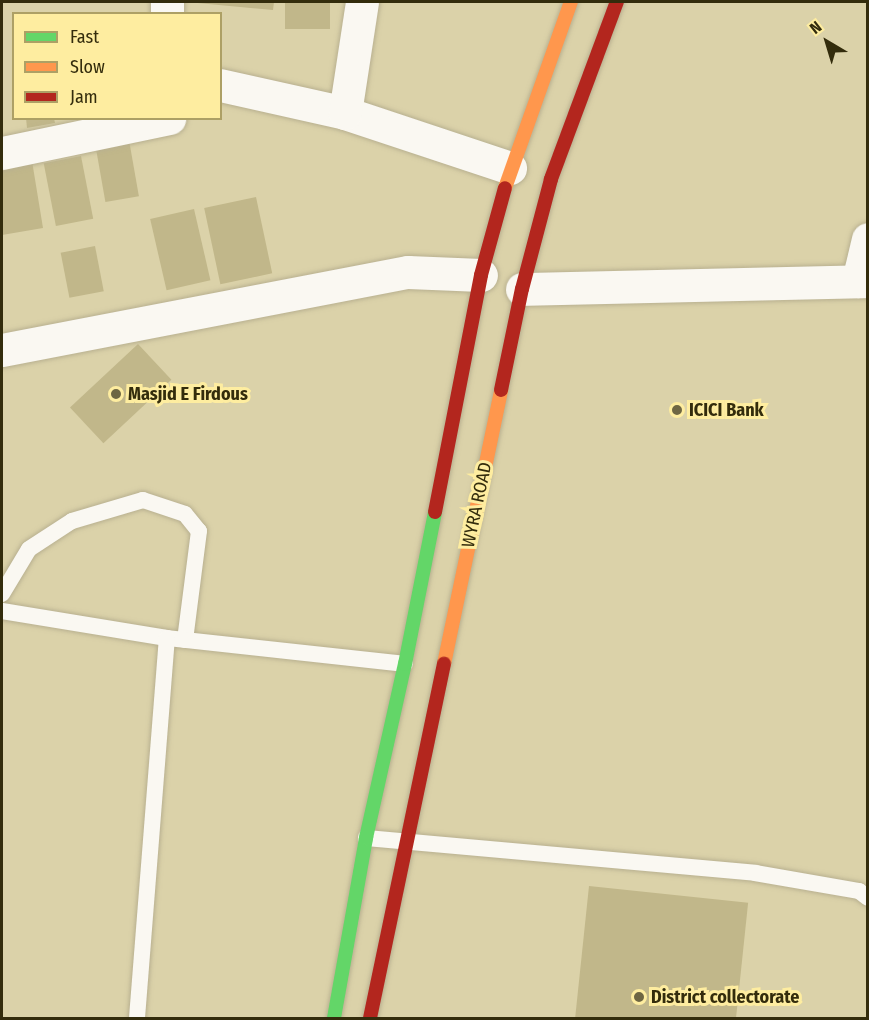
<!DOCTYPE html>
<html>
<head>
<meta charset="utf-8">
<style>
	body { margin:0 }
	#map { position:relative; width:869px; height:1020px; overflow:hidden; background:#dbd2a9; font-family:"Fira Sans Condensed",sans-serif }
	div>[style] { position:absolute }
	.building>* { inset:0; background:#c1b78a; transform-origin:0 0 }
	.roads { filter:drop-shadow(0 0 2px #b8b090) drop-shadow(0 0 2px #b8b090) }
	.lane>* { height:16px; margin:-8px; padding:0 8px; transform-origin:8px; border-radius:8px; background:#faf8f2 }
	.street>* { height:33px; margin:-16.5px; padding:0 16.5px; transform-origin:16.5px; border-radius:16.5px; background:#faf8f2 }
	.fast>* { height:14px; margin:-7px; padding:0 7px; transform-origin:7px; border-radius:7px; background:#63d668 }
	.slow>* { height:14px; margin:-7px; padding:0 7px; transform-origin:7px; border-radius:7px; background:#ff974d }
	.jam>* { height:14px; margin:-7px; padding:0 7px; transform-origin:7px; border-radius:7px; background:#b3261e }
	.dots>* { width:16px; height:16px; translate:-50% -50%; box-sizing:border-box; border:3px solid #feeda0; border-radius:50% }
	span { translate:-50% -50%; white-space:nowrap; text-align:center; line-height:1.15; -webkit-text-stroke:6px #feeda0; paint-order:stroke }
	.poi-label { font-size:18px; color:#332c0c; font-weight:700 }
	.left { translate:0 -50%; text-align:left }
	.street-label { font-size:18px; color:#332c0c }
	.frame { position:absolute; inset:0; border:3px solid #332c0c; pointer-events:none }
	.legend { position:absolute; left:12px; top:12px; width:210px; height:108px; box-sizing:border-box; background:#feeda0; border:2px solid #ada065; margin:0; padding:8px 10px; list-style:none; font-size:18px; color:#332c0c }
	.legend li { display:flex; align-items:center; gap:12px; height:30px }
	.legend b { width:30px; border:2px solid #ada065 }
	.north { position:absolute; left:797px; top:12px; width:60px; height:60px; -webkit-text-stroke:4px #feeda0; paint-order:stroke; rotate:322deg; font-size:16px; font-weight:700; line-height:24px; text-align:center; color:#332c0c }
	.north::after { content:''; display:block; margin:auto; width:21px; height:27px; background:#332c0c; clip-path:polygon(50% 0,100% 100%,50% 72%,0 100%) }
</style>
</head>
<body>
<div id="map">
	<div class="building">
		<i style="clip-path:polygon(187px 2px,274px 2px,273px 10px)"></i>
		<i style="left:285px;top:2px;width:45px;height:27px"></i>
		<i style="clip-path:polygon(26px 118px,54px 118px,55px 123px,27px 128px)"></i>
		<i style="left:129px;top:140px;width:57px;height:34px;rotate:80deg"></i>
		<i style="left:81px;top:156px;width:64px;height:38px;rotate:79deg"></i>
		<i style="clip-path:polygon(32px 161px,43px 228px,2px 235px,2px 166px)"></i>
		<i style="left:256px;top:197px;width:78px;height:53px;rotate:78deg"></i>
		<i style="left:194px;top:209px;width:73px;height:45px;rotate:77deg"></i>
		<i style="left:95px;top:246px;width:46px;height:35px;rotate:79deg"></i>
		<i style="left:138px;top:344px;width:49px;height:93px;rotate:47deg"></i>
		<i style="left:589px;top:886px;width:160px;height:133px;rotate:6deg"></i>
	</div>
	<div class="roads">
		<div class="lane">
			<i style="left:2px;top:594px;width:52px;rotate:-59deg"></i>
			<i style="left:29px;top:549px;width:51px;rotate:-33.1deg"></i>
			<i style="left:72px;top:521px;width:74px;rotate:-16.5deg"></i>
			<i style="left:143px;top:500px;width:44px;rotate:18.4deg"></i>
			<i style="left:185px;top:514px;width:22px;rotate:51deg"></i>
			<i style="left:199px;top:531px;width:110px;rotate:97.3deg"></i>
			<i style="left:2px;top:611px;width:167px;rotate:9.3deg"></i>
			<i style="left:167px;top:638px;width:239px;rotate:6.2deg"></i>
			<i style="left:366px;top:838px;width:391px;rotate:5.1deg"></i>
			<i style="left:755px;top:873px;width:106px;rotate:9.8deg"></i>
			<i style="left:859px;top:891px;width:11px;rotate:38deg"></i>
			<i style="left:137px;top:1018px;width:381px;rotate:-85.5deg"></i>
		</div>
		<div class="street">
			<i style="left:167px;top:2px;width:12px;rotate:90deg"></i>
			<i style="left:220px;top:85px;width:128px;rotate:12.6deg"></i>
			<i style="left:345px;top:113px;width:174px;rotate:18.4deg"></i>
			<i style="left:345px;top:113px;width:112px;rotate:-81.3deg"></i>
			<i style="left:2px;top:153px;width:171px;rotate:-11.8deg"></i>
			<i style="left:858px;top:281px;width:43px;rotate:-76.6deg"></i>
			<i style="left:522px;top:289px;width:346px;rotate:-1.3deg"></i>
			<i style="left:2px;top:350px;width:413px;rotate:-10.9deg"></i>
			<i style="left:408px;top:272px;width:73px;rotate:2.4deg"></i>
		</div>
		<div class="fast">
			<i style="left:334px;top:1018px;width:183px;rotate:-79.9deg"></i>
			<i style="left:366px;top:838px;width:178px;rotate:-77.4deg"></i>
			<i style="left:405px;top:664px;width:155px;rotate:-78.8deg"></i>
		</div>
		<div class="slow">
			<i style="left:505px;top:188px;width:197px;rotate:-70.5deg"></i>
			<i style="left:444px;top:664px;width:280px;rotate:-78.2deg"></i>
		</div>
		<div class="jam">
			<i style="left:501px;top:390px;width:103px;rotate:-78.3deg"></i>
			<i style="left:522px;top:289px;width:114px;rotate:-75.2deg"></i>
			<i style="left:551px;top:179px;width:189px;rotate:-69.6deg"></i>
			<i style="left:435px;top:512px;width:241px;rotate:-79deg"></i>
			<i style="left:481px;top:275px;width:90px;rotate:-74.6deg"></i>
			<i style="left:370px;top:1018px;width:362px;rotate:-78.2deg"></i>
		</div>
	</div>
	<div class="dots">
		<i style="left:116px;top:394px;background:#6e6643"></i>
		<i style="left:677px;top:410px;background:#6e6643"></i>
		<i style="left:639px;top:997px;background:#6e6643"></i>
	</div>
	<div class="poi-label">
		<span class="left" style="left:128px;top:394px">Masjid E Firdous</span>
		<span class="left" style="left:689px;top:410px">ICICI Bank</span>
		<span class="left" style="left:651px;top:997px">District collectorate</span>
	</div>
	<div class="street-label">
		<span style="left:477px;top:505px;rotate:-78deg">WYRA ROAD</span>
	</div>
	<div class="frame"></div>
	<ul class="legend">
	<li><b style="height:8px;background:#63d668"></b>Fast</li>
	<li><b style="height:8px;background:#ff974d"></b>Slow</li>
	<li><b style="height:8px;background:#b3261e"></b>Jam</li>
	</ul>
	<div class="north">N</div>
</div>
</body>
</html>
